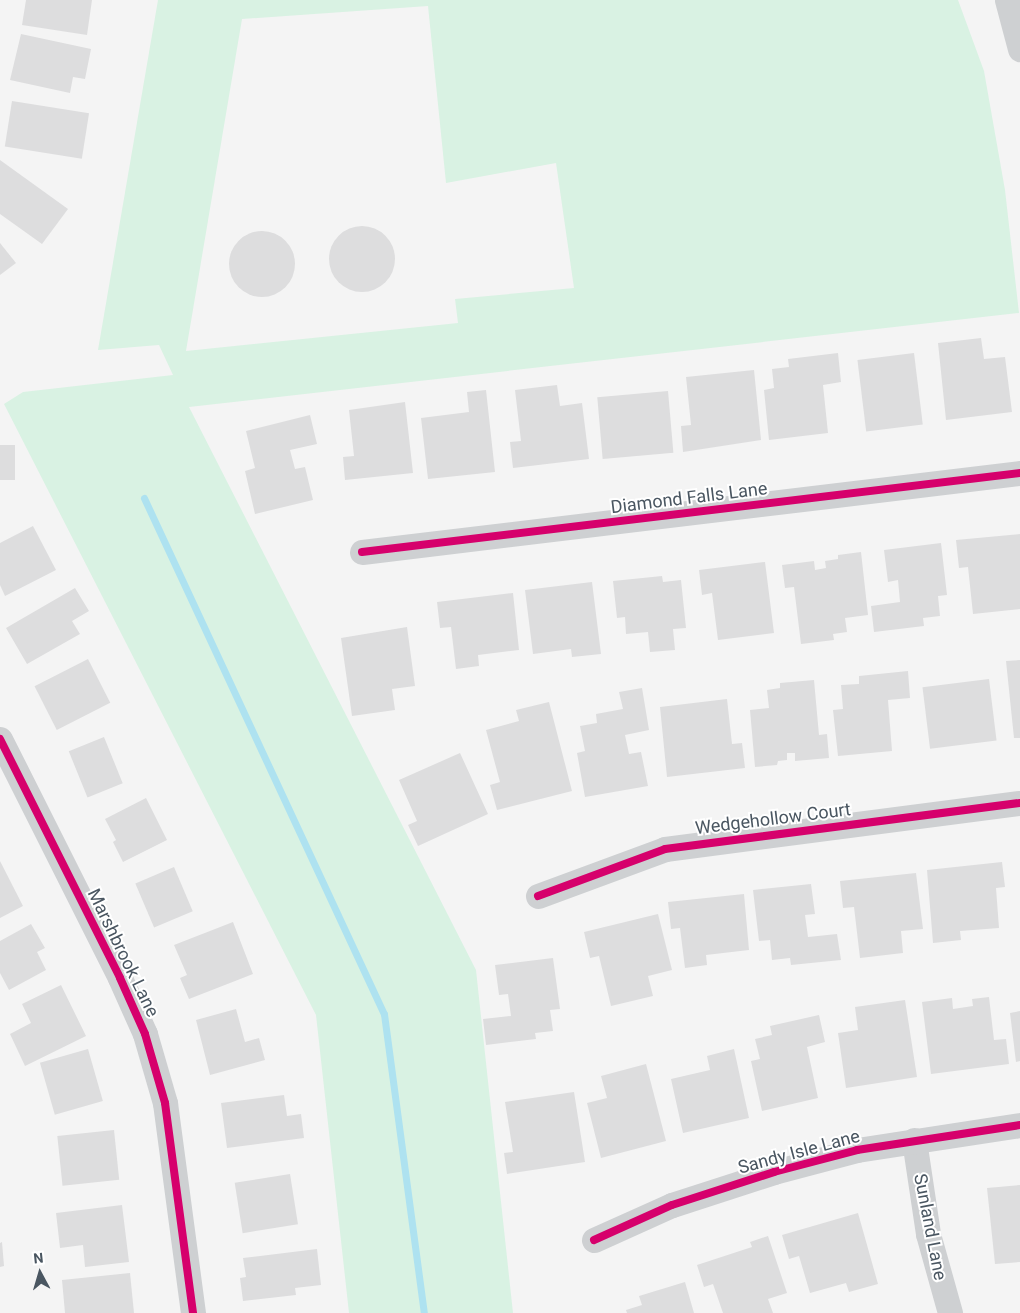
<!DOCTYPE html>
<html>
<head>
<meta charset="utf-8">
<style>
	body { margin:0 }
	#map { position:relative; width:1020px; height:1313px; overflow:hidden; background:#f4f4f4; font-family:Roboto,sans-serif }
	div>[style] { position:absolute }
	.green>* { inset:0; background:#d9f2e3 }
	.stream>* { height:7px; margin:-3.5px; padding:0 3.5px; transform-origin:3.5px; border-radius:3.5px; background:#aee2f0 }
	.building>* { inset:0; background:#ddddde; transform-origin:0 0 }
	.round { border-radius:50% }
	.minor>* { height:25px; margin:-12.5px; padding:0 12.5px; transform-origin:12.5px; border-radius:12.5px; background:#ced0d2 }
	.cycleway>* { height:8px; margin:-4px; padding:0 4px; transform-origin:4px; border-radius:4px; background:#d6006c }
	span { translate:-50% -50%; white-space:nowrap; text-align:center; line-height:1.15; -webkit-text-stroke:4px #fff; paint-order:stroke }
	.street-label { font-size:18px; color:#4a5661 }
	.north { position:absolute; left:15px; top:1248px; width:50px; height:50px; -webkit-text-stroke:4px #fff; paint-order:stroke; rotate:354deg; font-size:14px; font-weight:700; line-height:20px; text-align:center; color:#4a5661 }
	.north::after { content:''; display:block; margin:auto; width:18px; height:22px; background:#4a5661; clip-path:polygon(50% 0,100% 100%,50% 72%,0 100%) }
</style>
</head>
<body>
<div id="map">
	<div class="green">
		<i style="clip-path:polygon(evenodd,158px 0,958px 0,984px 71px,1005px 190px,1019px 313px,189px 407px,476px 970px,513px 1313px,349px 1313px,316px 1015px,4px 404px,23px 392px,173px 375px,159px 345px,98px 350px,158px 0,428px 6px,446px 183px,556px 163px,574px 288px,455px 299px,458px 323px,186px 351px,242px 19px,428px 6px)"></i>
	</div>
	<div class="stream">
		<i style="left:144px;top:498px;width:569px;rotate:65.06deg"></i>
		<i style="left:384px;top:1014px;width:302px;rotate:82.4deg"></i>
	</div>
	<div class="building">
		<i style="clip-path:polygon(26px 0,92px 0,87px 35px,22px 25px)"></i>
		<i style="clip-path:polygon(21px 34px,91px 49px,85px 79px,73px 77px,70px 93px,10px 80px)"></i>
		<i style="left:12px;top:101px;width:78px;height:46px;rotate:9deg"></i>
		<i style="clip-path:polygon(0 160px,68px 209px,42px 244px,0 214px)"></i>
		<i class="round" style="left:329px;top:226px;width:66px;height:66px"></i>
		<i class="round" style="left:229px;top:231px;width:66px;height:66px"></i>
		<i style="clip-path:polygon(0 243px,16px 263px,0 275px)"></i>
		<i style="clip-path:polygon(981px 338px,984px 359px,1005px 357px,1012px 412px,946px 420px,938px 343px)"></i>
		<i style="clip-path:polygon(838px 353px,841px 382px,823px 385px,828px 433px,769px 440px,764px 390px,774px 388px,772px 369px,789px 367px,788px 359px)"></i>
		<i style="left:914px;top:353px;width:72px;height:57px;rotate:83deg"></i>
		<i style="clip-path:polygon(754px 370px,761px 440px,683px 452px,681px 426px,691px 425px,686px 377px)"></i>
		<i style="clip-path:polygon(557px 385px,560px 406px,582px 403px,589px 459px,513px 468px,510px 442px,521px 441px,515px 390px)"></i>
		<i style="clip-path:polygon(486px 390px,495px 472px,428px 479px,421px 418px,469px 412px,467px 392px)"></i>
		<i style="left:668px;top:391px;width:62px;height:71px;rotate:85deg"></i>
		<i style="clip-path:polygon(405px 402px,413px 473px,345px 480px,343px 457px,354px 456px,349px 410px)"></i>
		<i style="clip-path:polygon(310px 415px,317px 444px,290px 450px,295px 469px,305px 467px,313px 500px,255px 514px,245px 471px,255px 468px,246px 431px)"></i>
		<i style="left:0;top:445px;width:15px;height:35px"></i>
		<i style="clip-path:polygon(33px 526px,56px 570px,5px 596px,0 585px,0 543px)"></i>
		<i style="clip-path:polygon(1020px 534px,1020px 609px,973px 614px,968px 567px,959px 568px,956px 540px)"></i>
		<i style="clip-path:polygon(941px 543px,947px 595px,938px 596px,940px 616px,923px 618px,924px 626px,874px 632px,871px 606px,900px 602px,898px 580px,888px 582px,884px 550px)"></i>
		<i style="clip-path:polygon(861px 552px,868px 615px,845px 618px,847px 632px,833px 634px,834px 640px,801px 644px,794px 587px,785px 588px,782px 565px,814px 561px,815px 570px,826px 568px,825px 561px,838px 559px,838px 555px)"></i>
		<i style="clip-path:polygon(765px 562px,774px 633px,718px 640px,712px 593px,702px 595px,699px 570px)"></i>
		<i style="clip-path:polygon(662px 576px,663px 582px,681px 580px,686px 628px,673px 629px,675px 650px,650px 652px,648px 632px,626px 634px,625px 617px,617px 618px,613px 581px)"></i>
		<i style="clip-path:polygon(592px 582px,601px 654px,572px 657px,571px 649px,533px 654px,525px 590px)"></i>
		<i style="clip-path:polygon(75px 588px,89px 611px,72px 621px,80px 634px,27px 664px,6px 628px)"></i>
		<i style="clip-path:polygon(513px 593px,519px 650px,478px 655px,479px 666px,456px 669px,451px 627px,440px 628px,437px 602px)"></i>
		<i style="clip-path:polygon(407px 627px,415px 686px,392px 689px,395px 710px,352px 716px,341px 638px)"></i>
		<i style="left:88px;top:659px;width:49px;height:60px;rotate:63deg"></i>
		<i style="clip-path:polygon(1020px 660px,1020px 738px,1014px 738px,1006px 661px)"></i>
		<i style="clip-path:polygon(908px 671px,910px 698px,888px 700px,892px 751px,838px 756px,833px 710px,843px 709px,841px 685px,859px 684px,859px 676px)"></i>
		<i style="left:989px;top:679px;width:62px;height:67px;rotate:83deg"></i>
		<i style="clip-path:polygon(814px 680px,819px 735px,827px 734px,829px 758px,795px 761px,795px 753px,787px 753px,787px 760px,778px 761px,777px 765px,755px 767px,750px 710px,769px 708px,767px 690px,780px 688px,780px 683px)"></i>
		<i style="clip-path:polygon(642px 688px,649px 730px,625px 735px,629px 754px,641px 752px,648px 786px,585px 797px,577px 753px,585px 751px,580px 726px,597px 723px,596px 714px,623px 709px,619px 692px)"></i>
		<i style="clip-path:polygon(727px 699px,732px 744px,742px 743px,745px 768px,667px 777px,660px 707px)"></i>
		<i style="clip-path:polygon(549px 702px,572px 791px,497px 810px,490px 785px,500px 782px,486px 730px,519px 721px,516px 710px)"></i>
		<i style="left:104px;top:737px;width:50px;height:38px;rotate:68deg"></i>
		<i style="clip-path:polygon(460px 753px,488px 814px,418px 846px,408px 825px,417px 821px,399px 780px)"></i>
		<i style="clip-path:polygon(146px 798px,167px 840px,123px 862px,113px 842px,116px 840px,105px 819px)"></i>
		<i style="clip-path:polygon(0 861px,23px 906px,0 918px)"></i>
		<i style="clip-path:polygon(1002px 862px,1005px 887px,996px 888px,999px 928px,960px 931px,961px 940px,933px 943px,927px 870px)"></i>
		<i style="left:174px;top:867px;width:48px;height:42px;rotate:67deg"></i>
		<i style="clip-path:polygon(916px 873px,923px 929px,901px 931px,903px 953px,860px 958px,854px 907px,843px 908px,840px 881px)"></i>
		<i style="clip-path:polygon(811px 884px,815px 914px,805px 915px,808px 937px,837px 934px,841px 960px,791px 965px,790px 958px,772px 960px,770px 940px,759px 941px,753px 890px)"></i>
		<i style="clip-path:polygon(744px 894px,749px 950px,706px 955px,707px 965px,685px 968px,680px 928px,671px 929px,668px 902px)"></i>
		<i style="clip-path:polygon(658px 914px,672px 970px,648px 976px,653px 996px,611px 1006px,599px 956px,590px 958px,584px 932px)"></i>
		<i style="clip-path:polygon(233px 922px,253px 974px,189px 999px,180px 978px,187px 975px,174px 945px)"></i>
		<i style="clip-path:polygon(31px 924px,45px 948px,37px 952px,46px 970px,9px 990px,0 973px,0 941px)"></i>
		<i style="clip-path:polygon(553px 958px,560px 1009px,550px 1010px,553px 1031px,535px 1033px,536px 1039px,486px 1045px,483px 1019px,511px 1016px,508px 994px,499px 995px,495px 965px)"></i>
		<i style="clip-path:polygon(61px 985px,86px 1036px,25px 1066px,10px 1034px,31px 1023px,22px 1004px)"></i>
		<i style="clip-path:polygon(989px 997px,994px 1040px,1006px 1039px,1009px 1064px,931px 1074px,922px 1002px,952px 998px,953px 1009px,973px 1006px,972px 999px)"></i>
		<i style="clip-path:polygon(905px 1000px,917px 1077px,846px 1088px,838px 1033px,858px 1030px,855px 1007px)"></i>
		<i style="clip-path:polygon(236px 1009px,245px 1042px,259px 1038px,265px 1060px,210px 1075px,196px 1020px)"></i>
		<i style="clip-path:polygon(1020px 1011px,1020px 1061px,1016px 1062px,1010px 1013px)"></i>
		<i style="clip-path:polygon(819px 1015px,825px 1042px,807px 1047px,818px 1098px,762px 1111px,751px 1061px,760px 1059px,755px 1039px,772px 1035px,770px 1026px)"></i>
		<i style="left:88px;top:1049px;width:54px;height:50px;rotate:74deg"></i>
		<i style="clip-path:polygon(734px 1049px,749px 1118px,683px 1133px,671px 1079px,710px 1070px,707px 1056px)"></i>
		<i style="clip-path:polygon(646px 1064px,666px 1141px,601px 1158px,587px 1103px,607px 1098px,601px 1076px)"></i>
		<i style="clip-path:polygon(574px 1092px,585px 1162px,507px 1174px,504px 1153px,513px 1152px,505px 1102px)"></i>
		<i style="clip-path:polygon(284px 1095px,287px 1116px,301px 1114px,304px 1138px,227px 1148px,221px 1103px)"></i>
		<i style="left:114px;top:1130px;width:50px;height:57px;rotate:84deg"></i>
		<i style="left:290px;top:1174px;width:51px;height:56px;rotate:81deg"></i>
		<i style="clip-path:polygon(1020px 1185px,1020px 1262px,995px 1264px,987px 1188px)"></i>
		<i style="clip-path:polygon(122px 1205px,129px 1262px,85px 1267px,83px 1245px,60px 1248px,56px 1213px)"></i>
		<i style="clip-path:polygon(858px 1213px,878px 1284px,849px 1292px,846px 1283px,810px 1293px,799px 1256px,789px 1259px,782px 1235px)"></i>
		<i style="clip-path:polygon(768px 1236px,787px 1293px,768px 1299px,773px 1313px,723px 1313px,713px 1284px,704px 1287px,697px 1265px,752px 1247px,750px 1242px)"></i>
		<i style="clip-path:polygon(2px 1242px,4px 1266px,0 1267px,0 1243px)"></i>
		<i style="clip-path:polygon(317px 1249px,321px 1285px,295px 1288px,296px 1295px,243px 1301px,240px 1278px,246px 1277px,243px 1258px)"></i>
		<i style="clip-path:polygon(130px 1273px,134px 1313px,65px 1313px,62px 1280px)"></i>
		<i style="clip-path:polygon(685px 1282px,694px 1313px,627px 1313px,626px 1310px,642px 1305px,639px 1296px)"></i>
	</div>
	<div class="minor">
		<i style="left:1007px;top:0;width:51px;rotate:75.1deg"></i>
		<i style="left:362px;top:552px;width:663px;rotate:-6.85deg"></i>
		<i style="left:0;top:739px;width:267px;rotate:63.3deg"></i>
		<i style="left:120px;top:978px;width:61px;rotate:65.9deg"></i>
		<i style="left:145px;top:1034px;width:72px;rotate:73.8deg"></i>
		<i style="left:165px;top:1103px;width:212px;rotate:82.4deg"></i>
		<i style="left:538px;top:896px;width:135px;rotate:-20.3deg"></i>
		<i style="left:665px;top:849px;width:358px;rotate:-7.4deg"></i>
		<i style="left:914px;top:1140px;width:95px;rotate:81.5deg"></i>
		<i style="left:928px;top:1234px;width:82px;rotate:74.4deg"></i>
		<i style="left:594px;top:1240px;width:85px;rotate:-24.2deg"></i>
		<i style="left:672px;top:1205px;width:107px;rotate:-17.9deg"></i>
		<i style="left:774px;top:1172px;width:86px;rotate:-14.8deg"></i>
		<i style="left:857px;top:1150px;width:165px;rotate:-8.7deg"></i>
	</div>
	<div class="cycleway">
		<i style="left:362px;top:552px;width:663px;rotate:-6.85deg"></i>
		<i style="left:0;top:739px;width:267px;rotate:63.3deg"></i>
		<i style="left:120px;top:978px;width:61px;rotate:65.9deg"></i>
		<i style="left:145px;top:1034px;width:72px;rotate:73.8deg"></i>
		<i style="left:165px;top:1103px;width:212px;rotate:82.4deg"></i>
		<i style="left:538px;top:896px;width:135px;rotate:-20.3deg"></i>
		<i style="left:665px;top:849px;width:358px;rotate:-7.4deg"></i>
		<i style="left:594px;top:1240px;width:85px;rotate:-24.2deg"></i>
		<i style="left:672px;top:1205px;width:107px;rotate:-17.9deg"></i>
		<i style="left:774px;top:1172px;width:86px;rotate:-14.8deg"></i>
		<i style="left:857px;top:1150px;width:165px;rotate:-8.7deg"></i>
	</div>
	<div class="street-label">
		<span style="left:689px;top:498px;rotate:-7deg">Diamond Falls Lane</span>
		<span style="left:773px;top:819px;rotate:-7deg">Wedgehollow Court</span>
		<span style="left:123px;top:953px;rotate:64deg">Marshbrook Lane</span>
		<span style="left:799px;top:1152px;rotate:-15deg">Sandy Isle Lane</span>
		<span style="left:930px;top:1227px;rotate:79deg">Sunland Lane</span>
	</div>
	<div class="north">N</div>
</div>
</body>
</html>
